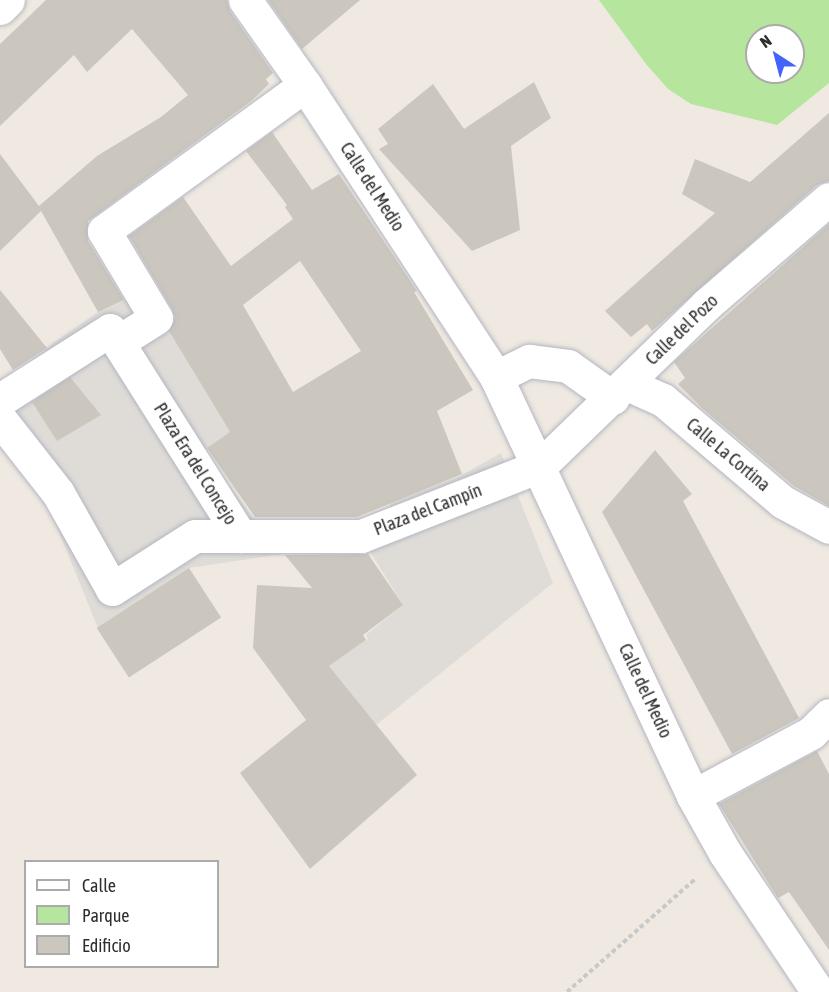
<!DOCTYPE html>
<html>
<head>
<meta charset="utf-8">
<style>
	body { margin:0 }
	#map { position:relative; width:829px; height:992px; overflow:hidden; background:#efe9e1; font-family:"Asap Condensed",sans-serif }
	div>[style] { position:absolute }
	.green>* { inset:0; background:#b6e59e }
	.plaza>* { inset:0; background:#dfdcd8 }
	.building>* { inset:0; background:#cbc7bf; transform-origin:0 0 }
	.path>* { height:4px; margin-top:-2px; transform-origin:0; background:repeating-linear-gradient(90deg,#c9c9c9 0 4.5px,transparent 0 7.5px) }
	.roads { filter:drop-shadow(0 0 2px #b4b7c1) drop-shadow(0 0 2px #b4b7c1) }
	.pedestrian>* { height:33px; margin:-16.5px; padding:0 16.5px; transform-origin:16.5px; border-radius:16.5px; background:#fff }
	.minor>* { height:33px; margin:-16.5px; padding:0 16.5px; transform-origin:16.5px; border-radius:16.5px; background:#fff }
	span { translate:-50% -50%; white-space:nowrap; text-align:center; line-height:1.15; -webkit-text-stroke:4.5px #fff; paint-order:stroke }
	.street-label { font-size:18px; color:#2e2e2e }
	.legend { position:absolute; left:24px; top:860px; width:195px; height:108px; box-sizing:border-box; background:#fff; border:2px solid #ababab; margin:0; padding:8px 10px; list-style:none; font-size:18px; color:#2e2e2e }
	.legend li { display:flex; align-items:center; gap:12px; height:30px }
	.legend b { width:30px; border:2px solid #ababab }
	.north { position:absolute; left:745px; top:24px; width:60px; height:60px; box-sizing:border-box; background:#fff; border:2px solid #ababab; border-radius:50%; rotate:324deg; font-size:16px; font-weight:700; line-height:24px; text-align:center; color:#2e2e2e }
	.north::after { content:''; display:block; margin:auto; width:21px; height:27px; background:#4264fb; clip-path:polygon(50% 0,100% 100%,50% 72%,0 100%) }
</style>
</head>
<body>
<div id="map">
	<div class="green">
		<i style="clip-path:polygon(evenodd,599px 0,829px 0,829px 83px,777px 125px,691px 104px,668px 89px,646px 64px,599px 0,757px 36px,793px 36px,793px 72px,757px 72px,757px 36px)"></i>
	</div>
	<div class="plaza">
		<i style="clip-path:polygon(137px 295px,161px 317px,230px 432px,203px 452px,282px 554px,189px 568px,100px 633px,0 387px,54px 342px,98px 312px)"></i>
		<i style="clip-path:polygon(501px 453px,553px 583px,376px 725px,329px 666px,368px 639px,366px 635px,403px 605px,352px 522px,391px 507px,390px 502px,462px 475px)"></i>
	</div>
	<div class="building">
		<i style="clip-path:polygon(46px 0,227px 0,230px 11px,273px 73px,266px 79px,269px 84px,251px 101px,88px 221px,88px 241px,124px 300px,98px 312px,41px 211px,0 251px,0 154px,39px 206px,97px 156px,161px 117px,188px 95px,132px 29px,87px 72px,74px 55px,0 126px,0 44px)"></i>
		<i style="clip-path:polygon(268px 0,360px 0,302px 49px)"></i>
		<i style="clip-path:polygon(534px 82px,551px 118px,511px 146px,520px 230px,472px 251px,379px 149px,388px 144px,378px 129px,433px 84px,464px 129px)"></i>
		<i style="clip-path:polygon(829px 113px,829px 181px,817px 185px,652px 331px,647px 324px,631px 337px,605px 311px,715px 213px,682px 194px,695px 159px,750px 182px)"></i>
		<i style="clip-path:polygon(evenodd,272px 132px,312px 190px,339px 174px,417px 291px,414px 292px,473px 390px,437px 411px,462px 474px,357px 517px,255px 517px,207px 448px,230px 432px,169px 331px,175px 318px,172px 309px,129px 236px,183px 197px,231px 266px,293px 219px,285px 207px,287px 205px,246px 151px,272px 132px,300px 261px,361px 351px,293px 392px,243px 305px,300px 261px)"></i>
		<i style="clip-path:polygon(829px 224px,829px 506px,794px 486px,703px 409px,678px 384px,685px 378px,674px 362px)"></i>
		<i style="clip-path:polygon(0 290px,47px 348px,13px 370px,0 349px)"></i>
		<i style="clip-path:polygon(70px 377px,101px 415px,57px 441px,32px 402px)"></i>
		<i style="clip-path:polygon(655px 450px,692px 494px,683px 501px,799px 718px,732px 754px,602px 512px)"></i>
		<i style="clip-path:polygon(368px 554px,403px 605px,363px 635px,366px 640px,329px 666px,417px 775px,310px 869px,240px 773px,306px 720px,253px 648px,257px 585px,312px 588px,285px 555px)"></i>
		<i style="left:189px;top:568px;width:59px;height:110px;rotate:57deg"></i>
		<i style="clip-path:polygon(817px 751px,829px 774px,829px 950px,789px 892px,778px 898px,719px 804px)"></i>
	</div>
	<div class="path">
		<i style="left:567px;top:992px;width:171px;rotate:-41.4deg"></i>
	</div>
	<div class="roads">
		<div class="pedestrian">
			<i style="left:104px;top:231px;width:101px;rotate:59.1deg"></i>
			<i style="left:156px;top:318px;width:45px;rotate:147.7deg"></i>
		</div>
		<div class="minor">
			<i style="left:245px;top:0;width:104px;rotate:54.8deg"></i>
			<i style="left:305px;top:85px;width:349px;rotate:56.8deg"></i>
			<i style="left:496px;top:377px;width:463px;rotate:64.8deg"></i>
			<i style="left:693px;top:796px;width:65px;rotate:60.7deg"></i>
			<i style="left:725px;top:853px;width:167px;rotate:56.2deg"></i>
			<i style="left:0;top:8px;width:11px;rotate:-45deg"></i>
			<i style="left:104px;top:231px;width:248px;rotate:-36deg"></i>
			<i style="left:496px;top:377px;width:37px;rotate:-26deg"></i>
			<i style="left:529px;top:361px;width:39px;rotate:7deg"></i>
			<i style="left:568px;top:366px;width:55px;rotate:35.4deg"></i>
			<i style="left:627px;top:384px;width:39px;rotate:24deg"></i>
			<i style="left:663px;top:400px;width:157px;rotate:40.4deg"></i>
			<i style="left:783px;top:502px;width:52px;rotate:28.5deg"></i>
			<i style="left:0;top:400px;width:130px;rotate:-32.5deg"></i>
			<i style="left:110px;top:330px;width:244px;rotate:57.7deg"></i>
			<i style="left:0;top:419px;width:94px;rotate:51.9deg"></i>
			<i style="left:58px;top:493px;width:110px;rotate:60.6deg"></i>
			<i style="left:112px;top:589px;width:98px;rotate:-32.6deg"></i>
			<i style="left:195px;top:536px;width:166px"></i>
			<i style="left:361px;top:536px;width:192px;rotate:-21.4deg"></i>
			<i style="left:540px;top:466px;width:231px;rotate:-44.1deg"></i>
			<i style="left:706px;top:305px;width:162px;rotate:-40.8deg"></i>
			<i style="left:693px;top:796px;width:134px;rotate:-28.1deg"></i>
			<i style="left:811px;top:733px;width:25px;rotate:-45deg"></i>
		</div>
	</div>
	<div class="street-label">
		<span style="left:372px;top:187px;rotate:57deg">Calle del Medio</span>
		<span style="left:682px;top:330px;rotate:-44deg">Calle del Pozo</span>
		<span style="left:728px;top:455px;rotate:40deg">Calle La Cortina</span>
		<span style="left:195px;top:464px;rotate:58deg">Plaza Era del Concejo</span>
		<span style="left:428px;top:510px;rotate:-21deg">Plaza del Campín</span>
		<span style="left:645px;top:691px;rotate:65deg">Calle del Medio</span>
	</div>
	<ul class="legend">
	<li><b style="height:8px;background:#fff"></b>Calle</li>
	<li><b style="height:16px;background:#b6e59e"></b>Parque</li>
	<li><b style="height:16px;background:#cbc7bf"></b>Edificio</li>
	</ul>
	<div class="north">N</div>
</div>
</body>
</html>
